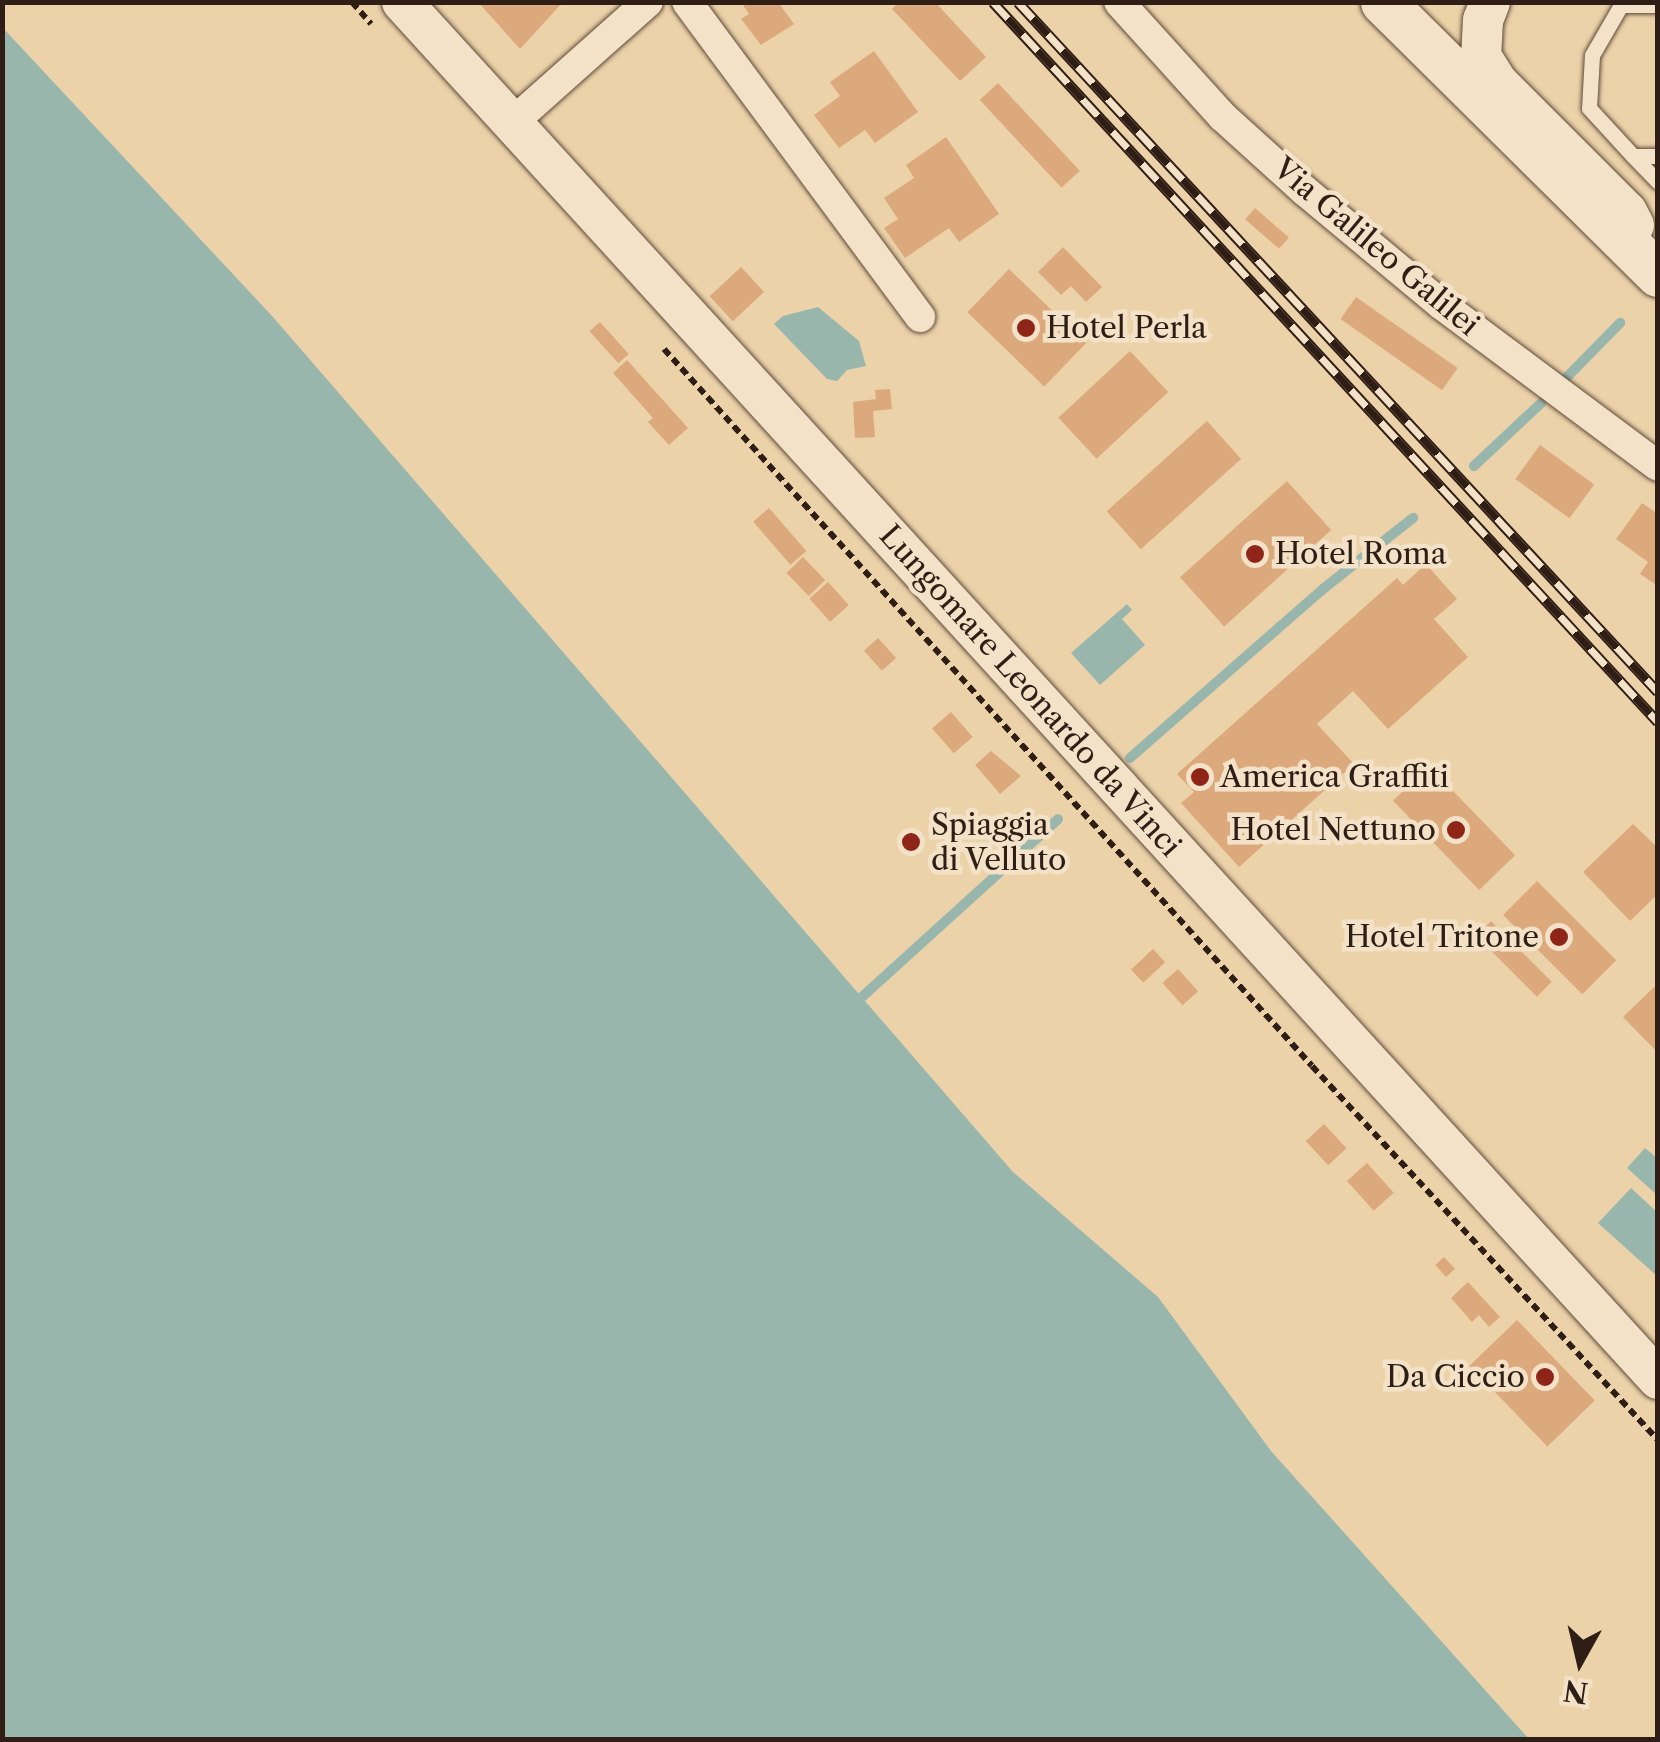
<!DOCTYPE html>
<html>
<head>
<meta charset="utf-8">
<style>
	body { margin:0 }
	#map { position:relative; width:1660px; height:1742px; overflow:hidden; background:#ecd2a9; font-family:"Libre Caslon Text",serif }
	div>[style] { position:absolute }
	.water>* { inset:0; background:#99b6ad }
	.stream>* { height:10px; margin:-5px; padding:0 5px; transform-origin:5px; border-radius:5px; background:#99b6ad }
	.building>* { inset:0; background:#dca97d; transform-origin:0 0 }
	.path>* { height:6px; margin-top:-3px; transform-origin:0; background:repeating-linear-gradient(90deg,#2f1e15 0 8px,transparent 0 13px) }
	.roads { filter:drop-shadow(0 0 2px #5e4b3a) drop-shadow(0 0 2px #5e4b3a) }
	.service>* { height:15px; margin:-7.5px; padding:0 7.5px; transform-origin:7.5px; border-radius:7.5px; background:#f3e2c7 }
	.minor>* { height:30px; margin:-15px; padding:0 15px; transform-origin:15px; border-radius:15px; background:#f3e2c7 }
	.tertiary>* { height:40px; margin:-20px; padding:0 20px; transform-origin:20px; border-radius:20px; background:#f3e2c7 }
	.secondary>* { height:45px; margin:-22.5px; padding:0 22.5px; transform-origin:22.5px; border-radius:22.5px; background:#f3e2c7 }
	.rail>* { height:11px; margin-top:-5.5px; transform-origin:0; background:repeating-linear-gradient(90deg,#f3e2c7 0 22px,#2f1e15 0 44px); box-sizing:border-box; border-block:2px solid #2f1e15 }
	.dots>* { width:28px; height:28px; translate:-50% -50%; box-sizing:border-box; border:5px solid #f3e2c7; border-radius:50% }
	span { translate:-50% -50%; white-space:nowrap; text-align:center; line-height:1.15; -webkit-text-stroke:9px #f3e2c7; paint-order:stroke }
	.street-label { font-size:30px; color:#2f1e15 }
	.poi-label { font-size:30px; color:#2f1e15 }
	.left { translate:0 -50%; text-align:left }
	.right { translate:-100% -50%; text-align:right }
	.frame { position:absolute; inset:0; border:5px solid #2f1e15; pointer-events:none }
	.north { position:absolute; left:1530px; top:1612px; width:100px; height:100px; -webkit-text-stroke:8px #f3e2c7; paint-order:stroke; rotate:188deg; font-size:28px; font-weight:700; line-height:40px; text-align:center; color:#2f1e15 }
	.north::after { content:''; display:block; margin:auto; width:35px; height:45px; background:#2f1e15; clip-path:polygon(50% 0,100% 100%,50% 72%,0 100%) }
</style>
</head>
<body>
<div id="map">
	<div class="water">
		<i style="clip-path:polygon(2px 27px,273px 317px,1013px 1172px,1158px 1297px,1271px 1451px,1529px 1739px,3px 1739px)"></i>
		<i style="clip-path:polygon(818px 307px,859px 341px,866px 366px,847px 370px,837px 381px,827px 379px,774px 324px,783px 316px)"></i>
		<i style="clip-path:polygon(1127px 604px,1132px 610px,1122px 619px,1145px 645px,1100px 685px,1071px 653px)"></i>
		<i style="clip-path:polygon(1645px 1148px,1657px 1158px,1657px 1195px,1627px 1168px)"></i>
		<i style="clip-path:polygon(1631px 1188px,1657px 1212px,1657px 1276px,1598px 1223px)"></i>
	</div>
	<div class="stream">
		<i style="left:1567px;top:377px;width:76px;rotate:-45.5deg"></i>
		<i style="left:1474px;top:466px;width:92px;rotate:-43.2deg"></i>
		<i style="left:1130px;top:758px;width:257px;rotate:-41.2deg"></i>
		<i style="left:1323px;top:589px;width:115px;rotate:-38.3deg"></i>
		<i style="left:852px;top:1006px;width:278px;rotate:-42.2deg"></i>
	</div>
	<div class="building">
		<i style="clip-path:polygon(478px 2px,563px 2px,520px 49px)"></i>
		<i style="clip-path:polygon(741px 2px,778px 2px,794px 24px,761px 45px,741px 19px,749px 14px)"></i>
		<i style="clip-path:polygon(899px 2px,935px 2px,986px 57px,960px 81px,892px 9px)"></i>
		<i style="clip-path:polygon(874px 51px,918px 112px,875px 143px,865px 130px,839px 148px,814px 115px,840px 96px,830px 82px)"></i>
		<i style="left:998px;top:83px;width:120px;height:25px;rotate:47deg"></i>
		<i style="clip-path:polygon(946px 137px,999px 214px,959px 242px,949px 228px,905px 258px,884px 228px,898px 219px,884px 198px,914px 178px,906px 165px)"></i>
		<i style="left:1255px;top:208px;width:45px;height:15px;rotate:41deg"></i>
		<i style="clip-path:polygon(1063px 247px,1102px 287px,1086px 302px,1071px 286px,1061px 295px,1038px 272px)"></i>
		<i style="left:741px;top:267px;width:34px;height:43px;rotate:47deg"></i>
		<i style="left:1009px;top:269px;width:107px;height:60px;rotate:44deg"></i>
		<i style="left:1356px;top:297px;width:124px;height:27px;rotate:35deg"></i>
		<i style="left:600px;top:322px;width:43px;height:14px;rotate:48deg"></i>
		<i style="left:1130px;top:351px;width:56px;height:98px;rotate:47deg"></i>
		<i style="clip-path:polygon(627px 360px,688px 428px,669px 445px,648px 422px,653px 418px,613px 373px)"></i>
		<i style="clip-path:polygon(890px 389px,892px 409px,873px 411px,875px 437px,855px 438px,853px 402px,876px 399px,875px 390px)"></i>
		<i style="left:1207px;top:421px;width:51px;height:135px;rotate:48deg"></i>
		<i style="left:1540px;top:445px;width:67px;height:42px;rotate:36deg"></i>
		<i style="left:1287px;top:481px;width:66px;height:144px;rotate:48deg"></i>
		<i style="clip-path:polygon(1642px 503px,1658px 514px,1658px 586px,1640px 574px,1648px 562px,1616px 539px)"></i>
		<i style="left:769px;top:508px;width:57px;height:21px;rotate:49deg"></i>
		<i style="left:803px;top:557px;width:32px;height:23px;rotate:46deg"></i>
		<i style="clip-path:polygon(1426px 564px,1457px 599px,1434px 619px,1468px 657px,1388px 729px,1353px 691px,1317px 724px,1354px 764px,1239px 867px,1181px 803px,1194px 792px,1177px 774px,1397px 578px,1403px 585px)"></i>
		<i style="left:828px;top:582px;width:31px;height:25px;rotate:48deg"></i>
		<i style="left:878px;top:638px;width:27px;height:19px;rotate:48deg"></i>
		<i style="left:951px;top:712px;width:33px;height:25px;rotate:49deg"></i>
		<i style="clip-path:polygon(991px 751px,1021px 776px,1000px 794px,975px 765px)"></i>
		<i style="left:1429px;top:766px;width:124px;height:50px;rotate:46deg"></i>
		<i style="clip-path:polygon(1633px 824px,1658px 848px,1658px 894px,1630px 921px,1583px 872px)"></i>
		<i style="left:1537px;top:881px;width:112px;height:48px;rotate:45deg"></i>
		<i style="left:1491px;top:921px;width:86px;height:21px;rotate:45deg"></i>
		<i style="left:1153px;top:949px;width:18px;height:30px;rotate:47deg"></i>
		<i style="left:1178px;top:969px;width:30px;height:21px;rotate:48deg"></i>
		<i style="clip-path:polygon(1654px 987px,1658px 990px,1658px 1053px,1623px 1017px)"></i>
		<i style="left:1324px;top:1124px;width:33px;height:25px;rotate:47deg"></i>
		<i style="left:1367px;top:1163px;width:40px;height:27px;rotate:48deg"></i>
		<i style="left:1444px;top:1257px;width:16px;height:12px;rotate:47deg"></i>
		<i style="clip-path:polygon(1468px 1282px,1500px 1317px,1489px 1327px,1479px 1315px,1472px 1322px,1451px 1298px)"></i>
		<i style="left:1517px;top:1320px;width:112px;height:66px;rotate:46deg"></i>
	</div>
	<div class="path">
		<i style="left:352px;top:2px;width:29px;rotate:49deg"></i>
		<i style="left:664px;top:349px;width:966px;rotate:47.89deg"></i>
		<i style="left:1312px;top:1066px;width:510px;rotate:47.23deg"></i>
	</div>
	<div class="roads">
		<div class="service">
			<i style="left:1658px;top:5px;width:37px;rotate:180deg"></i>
			<i style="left:1621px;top:5px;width:58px;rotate:120.1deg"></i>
			<i style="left:1592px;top:55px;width:53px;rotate:93.2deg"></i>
			<i style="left:1589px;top:108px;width:65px;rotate:47.5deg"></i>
			<i style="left:1633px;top:156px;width:25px"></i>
			<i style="left:1633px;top:156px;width:36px;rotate:46deg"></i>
		</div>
		<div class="minor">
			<i style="left:687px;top:2px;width:392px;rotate:53.5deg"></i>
			<i style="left:1119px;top:2px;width:155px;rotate:47.9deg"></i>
			<i style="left:1223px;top:117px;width:110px;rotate:42.1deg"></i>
			<i style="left:1305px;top:191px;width:178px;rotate:39.8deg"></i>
			<i style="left:1442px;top:305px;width:269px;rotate:36.7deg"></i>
			<i style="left:512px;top:123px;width:182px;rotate:-41.7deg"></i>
		</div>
		<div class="tertiary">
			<i style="left:402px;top:2px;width:1864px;rotate:47.63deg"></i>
			<i style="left:1490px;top:2px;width:19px;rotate:111deg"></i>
			<i style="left:1483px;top:20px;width:36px;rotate:93deg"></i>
			<i style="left:1481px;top:56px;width:32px;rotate:58deg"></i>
			<i style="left:1498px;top:83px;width:182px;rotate:45deg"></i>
			<i style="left:1627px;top:212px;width:15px;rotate:62deg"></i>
		</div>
		<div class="secondary">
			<i style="left:1383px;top:2px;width:387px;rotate:44.7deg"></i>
		</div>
	</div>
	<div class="rail">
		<i style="left:993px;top:2px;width:980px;rotate:47.27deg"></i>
		<i style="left:1018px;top:2px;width:941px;rotate:47.15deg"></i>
	</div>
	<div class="dots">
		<i style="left:1026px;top:328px;background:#8f2418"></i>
		<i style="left:1255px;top:554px;background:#8f2418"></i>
		<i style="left:1200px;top:777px;background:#8f2418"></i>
		<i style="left:1456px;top:830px;background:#8f2418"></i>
		<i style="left:911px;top:842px;background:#8f2418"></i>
		<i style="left:1559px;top:937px;background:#8f2418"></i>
		<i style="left:1545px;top:1377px;background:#8f2418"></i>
	</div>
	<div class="street-label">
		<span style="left:1376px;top:247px;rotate:40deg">Via Galileo Galilei</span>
		<span style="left:1030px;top:691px;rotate:48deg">Lungomare Leonardo da Vinci</span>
	</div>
	<div class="poi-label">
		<span class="left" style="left:1046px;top:328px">Hotel Perla</span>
		<span class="left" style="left:1275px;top:554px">Hotel Roma</span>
		<span class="left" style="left:1220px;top:777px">America Graffiti</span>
		<span class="left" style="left:931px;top:842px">Spiaggia<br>di Velluto</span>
		<span class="right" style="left:1436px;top:830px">Hotel Nettuno</span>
		<span class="right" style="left:1539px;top:937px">Hotel Tritone</span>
		<span class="right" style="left:1525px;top:1377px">Da Ciccio</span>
	</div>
	<div class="frame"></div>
	<div class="north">N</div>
</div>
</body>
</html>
